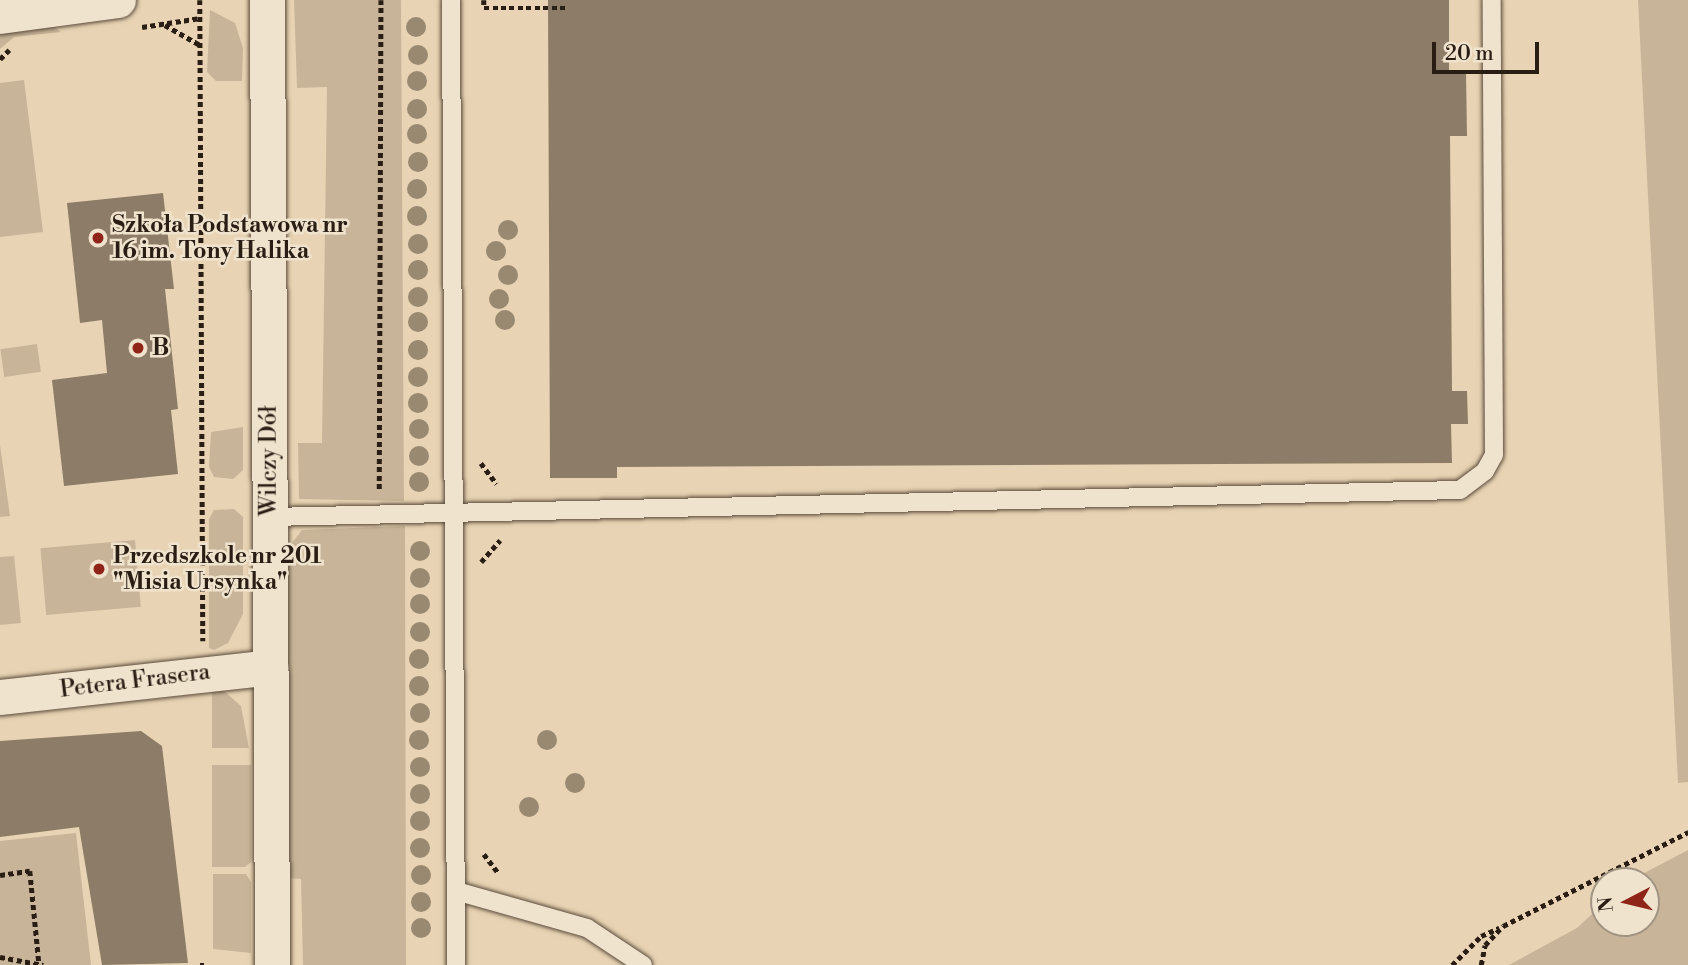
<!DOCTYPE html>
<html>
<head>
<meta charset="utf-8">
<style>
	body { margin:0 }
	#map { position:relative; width:1688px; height:965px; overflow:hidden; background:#e8d4b4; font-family:"Libre Bodoni",serif }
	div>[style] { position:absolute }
	.green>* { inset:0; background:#c8b599; transform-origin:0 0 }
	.building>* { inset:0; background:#8d7c67 }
	.path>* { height:4.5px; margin-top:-2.25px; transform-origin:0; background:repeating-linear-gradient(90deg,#2a1d13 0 5px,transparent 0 8.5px) }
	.roads { filter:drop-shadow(0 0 2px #5a4b3b) drop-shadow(0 0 2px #5a4b3b) }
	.service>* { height:18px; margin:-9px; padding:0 9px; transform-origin:9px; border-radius:9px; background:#f0e3ce }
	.minor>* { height:35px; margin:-17.5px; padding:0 17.5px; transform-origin:17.5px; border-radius:17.5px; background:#f0e3ce }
	.trees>* { width:20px; height:20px; margin:-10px; border-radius:50%; background:#998971 }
	.dots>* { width:19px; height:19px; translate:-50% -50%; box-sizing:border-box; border:4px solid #f0e3ce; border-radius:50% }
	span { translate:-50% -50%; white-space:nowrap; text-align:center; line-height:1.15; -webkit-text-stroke:5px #f0e3ce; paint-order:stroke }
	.poi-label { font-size:23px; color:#2a1d13; font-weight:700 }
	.left { translate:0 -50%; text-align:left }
	.street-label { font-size:23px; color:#2a1d13 }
	.north { position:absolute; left:1590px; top:867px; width:70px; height:70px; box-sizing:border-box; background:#f0e3ce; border:2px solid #a19483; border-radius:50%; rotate:263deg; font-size:19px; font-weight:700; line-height:28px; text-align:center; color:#2a1d13 }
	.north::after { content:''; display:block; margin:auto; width:24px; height:32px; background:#8f2418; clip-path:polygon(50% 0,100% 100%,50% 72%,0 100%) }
	.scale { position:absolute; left:1432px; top:42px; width:107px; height:32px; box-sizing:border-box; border:4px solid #2a1d13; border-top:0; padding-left:9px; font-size:21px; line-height:24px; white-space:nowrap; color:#2a1d13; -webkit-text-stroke:5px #f0e3ce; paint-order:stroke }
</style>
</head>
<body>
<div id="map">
	<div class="green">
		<i style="clip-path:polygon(294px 0,401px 0,404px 501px,299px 499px,298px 443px,322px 443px,327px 87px,297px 88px)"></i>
		<i style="clip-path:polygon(1638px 0,1688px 0,1688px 782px,1678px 783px)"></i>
		<i style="clip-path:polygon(210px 10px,235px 23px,243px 48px,242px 81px,216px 81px,207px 72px)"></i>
		<i style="clip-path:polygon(52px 26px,61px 32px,14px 37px,0 49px,0 33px)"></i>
		<i style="clip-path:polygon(24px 80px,43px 232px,0 237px,0 83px)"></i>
		<i style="left:37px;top:344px;width:28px;height:37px;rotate:82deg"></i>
		<i style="clip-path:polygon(243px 427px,243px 470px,233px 479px,214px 477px,209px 467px,211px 432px)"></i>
		<i style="clip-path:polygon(0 445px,10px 516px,0 517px)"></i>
		<i style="clip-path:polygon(234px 509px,243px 517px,243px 614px,228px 643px,214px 650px,209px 648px,209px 519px,214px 510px)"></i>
		<i style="clip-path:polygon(405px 526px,406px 965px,303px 965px,301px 879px,288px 878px,288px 548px,302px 530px)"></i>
		<i style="left:135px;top:540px;width:67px;height:95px;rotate:85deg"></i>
		<i style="clip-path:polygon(14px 556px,21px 623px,0 625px,0 557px)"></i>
		<i style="clip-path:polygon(212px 689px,224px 691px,241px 706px,249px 748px,212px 748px)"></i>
		<i style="clip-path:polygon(212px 765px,251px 765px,251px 862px,245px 867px,212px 867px)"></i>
		<i style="clip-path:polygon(76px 833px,91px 965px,0 965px,0 841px)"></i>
		<i style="clip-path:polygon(1688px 850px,1688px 965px,1509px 965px,1577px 928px,1604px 903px,1604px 923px,1646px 923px,1646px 881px,1629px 881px)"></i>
		<i style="clip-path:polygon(213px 874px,246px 874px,251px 882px,251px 953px,213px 949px)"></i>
	</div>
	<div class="building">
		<i style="clip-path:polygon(548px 0,1449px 0,1449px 71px,1466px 71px,1467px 136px,1450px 136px,1452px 391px,1467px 391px,1468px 424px,1451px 424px,1452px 463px,617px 467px,617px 478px,550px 478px)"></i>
		<i style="clip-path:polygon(163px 193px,174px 289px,165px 289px,178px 409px,171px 410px,178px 474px,64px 486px,52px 380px,107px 373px,102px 320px,80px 323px,67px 203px)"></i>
		<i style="clip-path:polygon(141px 731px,162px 746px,188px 963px,102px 965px,79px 827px,0 837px,0 741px)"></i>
	</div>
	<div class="path">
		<i style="left:200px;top:0;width:641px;rotate:89.73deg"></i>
		<i style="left:484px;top:0;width:8px;rotate:90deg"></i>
		<i style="left:484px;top:8px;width:84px"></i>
		<i style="left:165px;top:25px;width:40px;rotate:29.7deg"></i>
		<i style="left:142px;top:27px;width:59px;rotate:-8.8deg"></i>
		<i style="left:0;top:59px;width:13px;rotate:-45deg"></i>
		<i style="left:481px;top:463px;width:26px;rotate:53deg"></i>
		<i style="left:379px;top:489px;width:489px;rotate:-89.8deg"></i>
		<i style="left:481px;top:562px;width:29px;rotate:-49deg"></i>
		<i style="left:484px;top:854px;width:25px;rotate:53deg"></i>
		<i style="left:0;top:875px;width:30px;rotate:-8deg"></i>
		<i style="left:30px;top:871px;width:91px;rotate:84.4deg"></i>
		<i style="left:0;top:957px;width:44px;rotate:10.5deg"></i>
		<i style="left:200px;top:965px;width:4px"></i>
		<i style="left:1452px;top:965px;width:41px;rotate:-45deg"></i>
		<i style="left:1481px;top:936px;width:20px;rotate:-24deg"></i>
		<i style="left:1481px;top:965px;width:20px;rotate:-79deg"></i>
		<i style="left:1485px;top:945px;width:26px;rotate:-47deg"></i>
		<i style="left:1503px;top:926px;width:208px;rotate:-26.9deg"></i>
	</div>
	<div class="roads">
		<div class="service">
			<i style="left:451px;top:0;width:965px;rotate:89.7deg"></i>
			<i style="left:270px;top:517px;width:1190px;rotate:-1.3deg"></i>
			<i style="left:1460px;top:490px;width:31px;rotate:-37deg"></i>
			<i style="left:1485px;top:471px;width:18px;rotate:-61deg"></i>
			<i style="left:1494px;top:455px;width:455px;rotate:-90.3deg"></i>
			<i style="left:456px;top:891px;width:136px;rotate:15.8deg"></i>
			<i style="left:587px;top:928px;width:67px;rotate:33.5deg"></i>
		</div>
		<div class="minor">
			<i style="left:267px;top:0;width:965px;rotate:89.7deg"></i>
			<i style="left:0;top:16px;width:119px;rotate:-7.7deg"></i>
			<i style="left:0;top:697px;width:272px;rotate:-6.3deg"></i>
		</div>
	</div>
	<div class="trees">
		<i style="left:416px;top:27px"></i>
		<i style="left:418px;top:55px"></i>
		<i style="left:417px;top:81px"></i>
		<i style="left:417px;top:109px"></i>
		<i style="left:417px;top:134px"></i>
		<i style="left:418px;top:162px"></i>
		<i style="left:417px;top:189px"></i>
		<i style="left:417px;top:216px"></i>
		<i style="left:508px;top:230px"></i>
		<i style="left:418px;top:244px"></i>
		<i style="left:496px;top:251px"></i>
		<i style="left:418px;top:270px"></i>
		<i style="left:508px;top:275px"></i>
		<i style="left:418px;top:297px"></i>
		<i style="left:499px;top:299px"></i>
		<i style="left:505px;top:320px"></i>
		<i style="left:418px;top:322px"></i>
		<i style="left:418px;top:350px"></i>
		<i style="left:418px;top:377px"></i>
		<i style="left:418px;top:403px"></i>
		<i style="left:419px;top:429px"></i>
		<i style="left:419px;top:456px"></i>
		<i style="left:419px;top:482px"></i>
		<i style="left:420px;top:551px"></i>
		<i style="left:420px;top:578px"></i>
		<i style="left:420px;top:604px"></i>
		<i style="left:420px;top:632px"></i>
		<i style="left:419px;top:659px"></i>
		<i style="left:419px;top:686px"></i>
		<i style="left:420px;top:713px"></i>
		<i style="left:419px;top:740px"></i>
		<i style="left:547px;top:740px"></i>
		<i style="left:420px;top:767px"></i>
		<i style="left:575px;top:783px"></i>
		<i style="left:420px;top:794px"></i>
		<i style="left:529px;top:807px"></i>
		<i style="left:420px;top:821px"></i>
		<i style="left:420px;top:848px"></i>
		<i style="left:421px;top:875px"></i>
		<i style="left:421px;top:902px"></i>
		<i style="left:421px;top:928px"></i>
	</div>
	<div class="dots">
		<i style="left:98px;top:238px;background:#8f2418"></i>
		<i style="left:138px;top:348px;background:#8f2418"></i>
		<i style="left:99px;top:569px;background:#8f2418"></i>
	</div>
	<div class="poi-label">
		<span class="left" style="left:112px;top:238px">Szkoła Podstawowa nr<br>16 im. Tony Halika</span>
		<span class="left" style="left:152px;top:348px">B</span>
		<span class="left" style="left:113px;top:569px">Przedszkole nr 201<br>"Misia Ursynka"</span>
	</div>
	<div class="street-label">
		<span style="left:269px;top:461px;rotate:-90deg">Wilczy Dół</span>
		<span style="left:135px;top:681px;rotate:-7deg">Petera Frasera</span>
	</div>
	<div class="north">N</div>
	<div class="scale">20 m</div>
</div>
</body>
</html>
